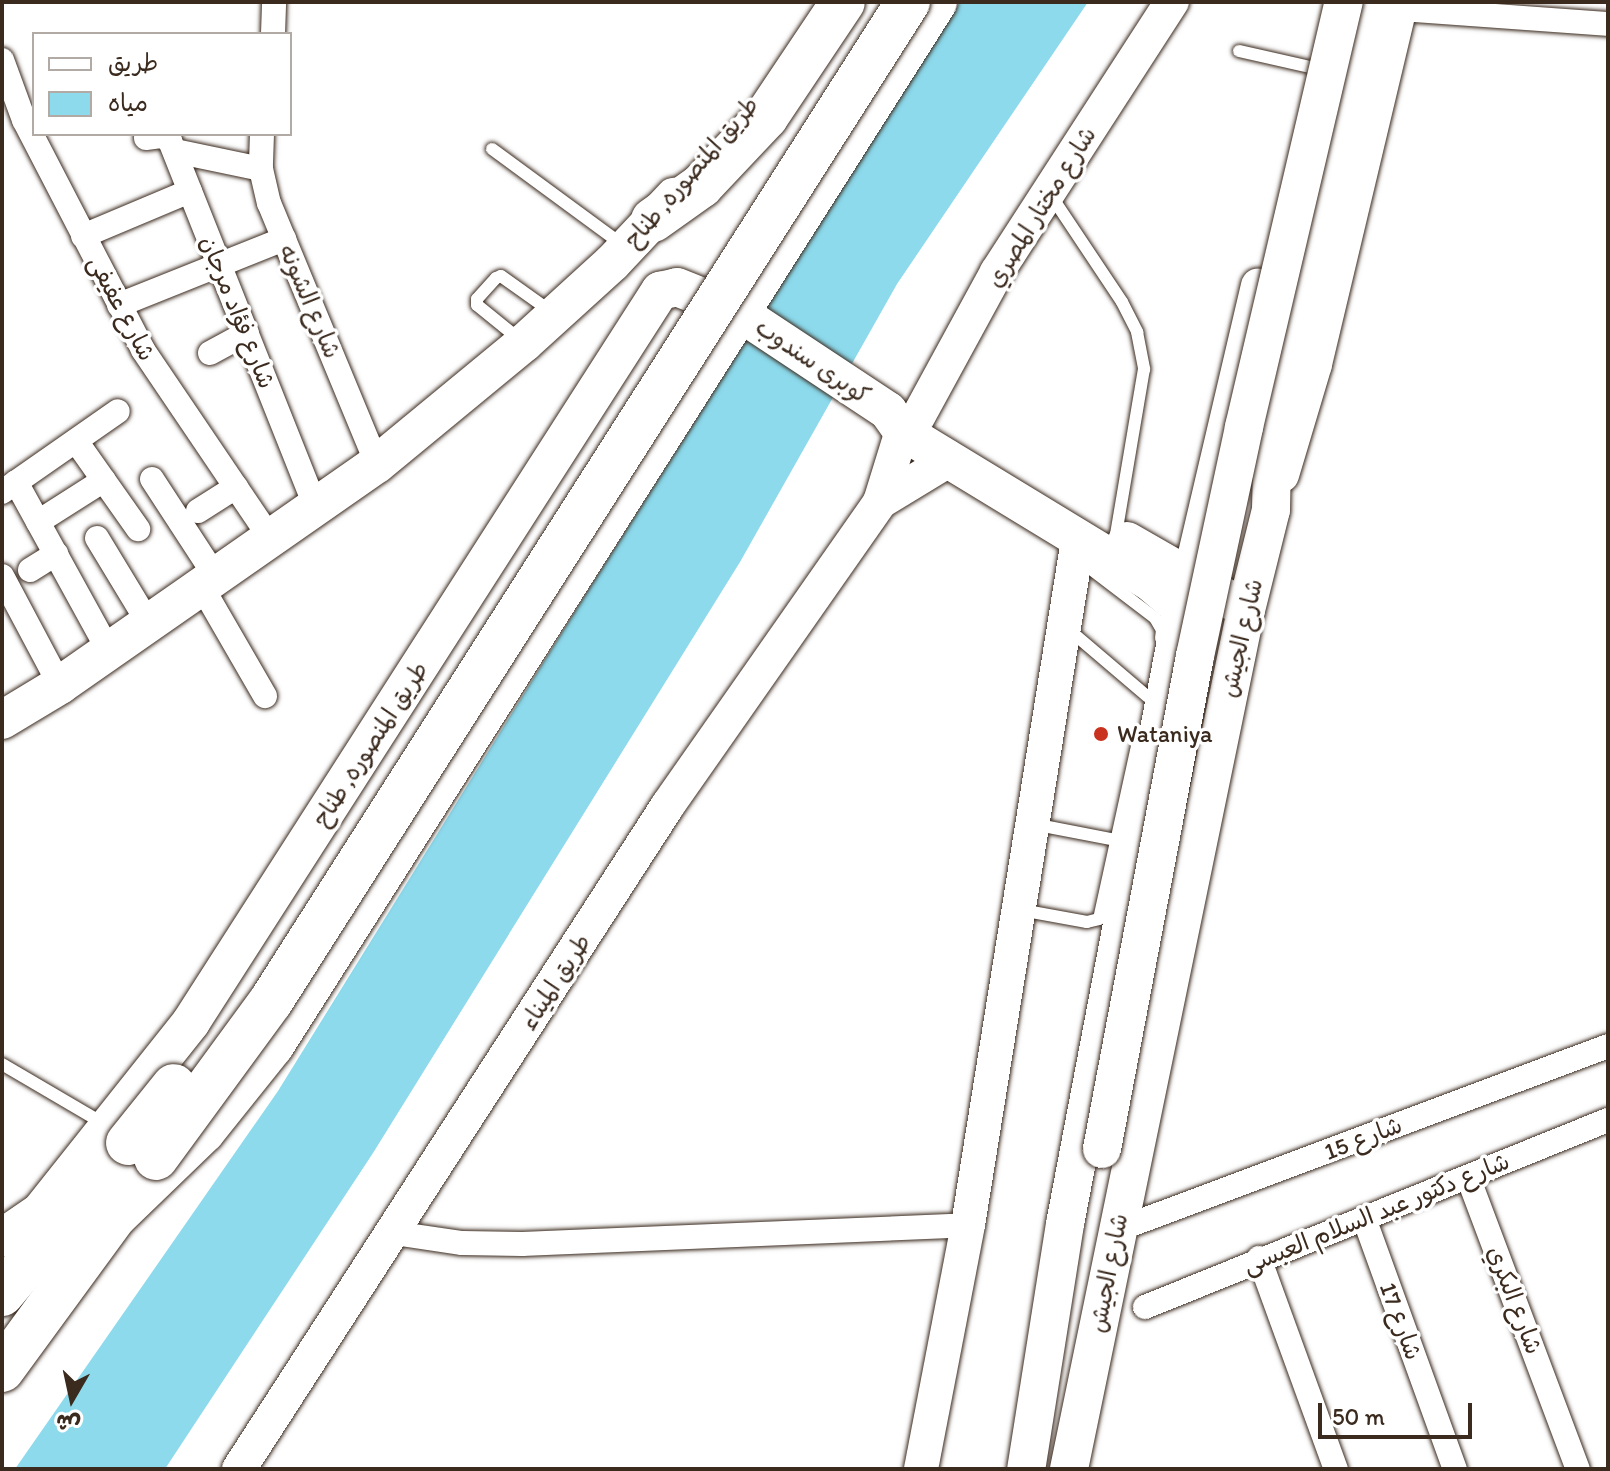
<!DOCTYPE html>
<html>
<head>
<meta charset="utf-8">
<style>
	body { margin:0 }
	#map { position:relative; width:1610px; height:1471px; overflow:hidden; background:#fff; font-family:Itim,"Playpen Sans Arabic",sans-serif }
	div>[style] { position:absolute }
	.water>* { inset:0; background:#8cdaec }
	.roads { filter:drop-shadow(0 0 2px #3b2a1e) drop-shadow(0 0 2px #3b2a1e) }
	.lane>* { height:12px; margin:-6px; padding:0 6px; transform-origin:6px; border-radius:6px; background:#fff }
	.street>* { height:24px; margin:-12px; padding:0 12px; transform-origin:12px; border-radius:12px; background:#fff }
	.secondary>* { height:34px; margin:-17px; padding:0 17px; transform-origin:17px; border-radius:17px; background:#fff }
	.primary>* { height:38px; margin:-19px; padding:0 19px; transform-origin:19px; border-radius:19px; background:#fff }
	.highway>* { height:44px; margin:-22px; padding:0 22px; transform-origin:22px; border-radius:22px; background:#fff }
	.bridges { filter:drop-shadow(0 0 2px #3b2a1e) drop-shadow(0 0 2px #3b2a1e) }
	.primary-bridge>* { height:38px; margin:-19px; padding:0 19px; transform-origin:19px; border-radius:19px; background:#fff }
	.highway-bridge>* { height:44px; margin:-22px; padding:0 22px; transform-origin:22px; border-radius:22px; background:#fff }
	.dots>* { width:22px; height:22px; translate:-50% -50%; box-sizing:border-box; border:4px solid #fff; border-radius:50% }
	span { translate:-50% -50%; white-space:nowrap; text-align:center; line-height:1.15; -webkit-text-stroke:7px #fff; paint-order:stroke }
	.street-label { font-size:24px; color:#3b2a1e }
	.poi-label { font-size:24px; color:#3b2a1e }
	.left { translate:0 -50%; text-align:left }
	.frame { position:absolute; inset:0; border:4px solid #3b2a1e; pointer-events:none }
	.legend { position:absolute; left:32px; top:32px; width:260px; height:104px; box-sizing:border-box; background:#fff; border:2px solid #b1aaa5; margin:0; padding:10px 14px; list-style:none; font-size:24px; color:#3b2a1e }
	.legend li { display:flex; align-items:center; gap:16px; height:40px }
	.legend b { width:40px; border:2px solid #b1aaa5 }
	.north { position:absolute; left:32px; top:1359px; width:80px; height:80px; -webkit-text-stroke:6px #fff; paint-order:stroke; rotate:189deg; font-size:22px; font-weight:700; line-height:32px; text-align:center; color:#3b2a1e }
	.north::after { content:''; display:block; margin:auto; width:28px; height:36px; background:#3b2a1e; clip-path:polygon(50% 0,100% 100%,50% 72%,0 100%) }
	.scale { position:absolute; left:1318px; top:1403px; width:154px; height:36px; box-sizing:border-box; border:4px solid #3b2a1e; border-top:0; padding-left:10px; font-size:24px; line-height:28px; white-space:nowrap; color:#3b2a1e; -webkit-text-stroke:6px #fff; paint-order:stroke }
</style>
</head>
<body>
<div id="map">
	<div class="water">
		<i style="clip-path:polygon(960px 2px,1088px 2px,897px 284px,740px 562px,373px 1153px,165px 1469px,15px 1469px,278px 1091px,587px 592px)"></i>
	</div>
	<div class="roads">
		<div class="lane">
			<i style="left:1239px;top:51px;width:73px;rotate:12.7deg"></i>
			<i style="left:492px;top:149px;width:164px;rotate:36.3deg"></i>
			<i style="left:1050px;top:194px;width:130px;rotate:56.3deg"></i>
			<i style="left:1122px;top:302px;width:34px;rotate:63deg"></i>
			<i style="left:1137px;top:332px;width:38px;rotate:79deg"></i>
			<i style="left:1144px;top:369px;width:168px;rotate:99.6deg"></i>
			<i style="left:519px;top:339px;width:54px;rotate:-141deg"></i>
			<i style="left:477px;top:305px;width:6px;rotate:-90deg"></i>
			<i style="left:477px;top:299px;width:28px;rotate:-48deg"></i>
			<i style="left:496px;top:278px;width:5px;rotate:-22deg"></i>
			<i style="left:501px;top:276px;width:64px;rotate:35.4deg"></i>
			<i style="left:1079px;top:560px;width:96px;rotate:37.3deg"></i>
			<i style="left:1155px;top:618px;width:14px;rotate:60deg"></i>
			<i style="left:1162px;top:630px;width:8px;rotate:97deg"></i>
			<i style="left:1067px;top:628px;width:106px;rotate:40.4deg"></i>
			<i style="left:1033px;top:824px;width:85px;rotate:10.9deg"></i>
			<i style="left:1021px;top:910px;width:67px;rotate:10.3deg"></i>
			<i style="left:1087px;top:922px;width:12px;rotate:-14deg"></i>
			<i style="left:1099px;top:919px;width:177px;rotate:-77.6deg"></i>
			<i style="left:2px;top:1064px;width:121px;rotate:30.4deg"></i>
		</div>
		<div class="street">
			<i style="left:1399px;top:9px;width:210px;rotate:4.1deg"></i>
			<i style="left:273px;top:34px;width:32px;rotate:-88deg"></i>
			<i style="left:2px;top:60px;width:64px;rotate:69.9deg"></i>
			<i style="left:24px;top:120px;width:259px;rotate:62.6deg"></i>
			<i style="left:143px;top:350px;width:228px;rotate:55.9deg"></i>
			<i style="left:262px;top:134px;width:35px;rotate:92deg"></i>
			<i style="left:261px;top:169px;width:35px;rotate:77deg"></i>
			<i style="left:269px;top:203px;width:282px;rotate:67.5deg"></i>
			<i style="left:146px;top:138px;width:17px;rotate:-7deg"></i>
			<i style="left:163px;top:136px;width:9px;rotate:36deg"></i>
			<i style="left:170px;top:141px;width:395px;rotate:68.3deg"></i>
			<i style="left:175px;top:151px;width:88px;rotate:11.8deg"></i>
			<i style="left:83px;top:236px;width:116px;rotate:-22.8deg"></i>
			<i style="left:119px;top:305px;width:178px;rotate:-21.8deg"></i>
			<i style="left:210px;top:353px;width:42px;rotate:-28.4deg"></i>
			<i style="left:76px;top:441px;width:108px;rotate:54.8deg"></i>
			<i style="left:152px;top:479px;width:117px;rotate:56.9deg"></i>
			<i style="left:16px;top:482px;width:193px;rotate:61.2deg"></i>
			<i style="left:2px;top:492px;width:141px;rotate:-34.9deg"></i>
			<i style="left:198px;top:511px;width:45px;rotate:-32.3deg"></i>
			<i style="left:38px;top:522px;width:78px;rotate:-32.5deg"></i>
			<i style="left:97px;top:538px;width:100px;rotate:58.8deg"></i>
			<i style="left:30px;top:570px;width:31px;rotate:-32deg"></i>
			<i style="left:2px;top:576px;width:123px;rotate:62deg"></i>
			<i style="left:202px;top:587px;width:126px;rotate:60deg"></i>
			<i style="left:1468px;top:1177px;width:312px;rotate:69.4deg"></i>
			<i style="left:1364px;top:1218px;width:267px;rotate:70.1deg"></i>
			<i style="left:1117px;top:1230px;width:524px;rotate:-20.54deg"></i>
			<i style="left:394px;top:1233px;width:69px;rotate:8.4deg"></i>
			<i style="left:462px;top:1243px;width:60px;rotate:1deg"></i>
			<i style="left:522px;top:1244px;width:446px;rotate:-2.4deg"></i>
			<i style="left:1259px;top:1258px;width:225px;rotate:70deg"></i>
			<i style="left:1145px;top:1307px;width:499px;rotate:-22deg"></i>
		</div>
		<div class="secondary">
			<i style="left:918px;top:417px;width:165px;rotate:-61.4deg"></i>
			<i style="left:997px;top:272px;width:322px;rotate:-57.1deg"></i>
			<i style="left:1282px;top:475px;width:116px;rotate:-73.4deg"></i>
			<i style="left:1315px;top:364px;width:372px;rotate:-76.6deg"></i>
			<i style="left:880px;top:502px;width:81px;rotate:-31.3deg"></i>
			<i style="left:1184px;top:601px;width:324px;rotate:-76.8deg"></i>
			<i style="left:239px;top:1469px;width:791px;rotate:-57.13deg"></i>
			<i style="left:668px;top:805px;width:370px;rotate:-55deg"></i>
			<i style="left:880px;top:502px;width:74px;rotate:-72.8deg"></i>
			<i style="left:921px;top:1469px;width:248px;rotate:-79.1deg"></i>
			<i style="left:968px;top:1225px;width:694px;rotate:-80.88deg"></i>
		</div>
		<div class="primary">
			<i style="left:888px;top:411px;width:24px;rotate:55deg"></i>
			<i style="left:902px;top:431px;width:289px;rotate:31.3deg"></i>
			<i style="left:1149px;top:581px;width:43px;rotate:40.3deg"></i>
			<i style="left:1182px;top:609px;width:626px;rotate:100.77deg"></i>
			<i style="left:1065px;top:1224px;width:248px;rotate:99deg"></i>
			<i style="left:1127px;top:541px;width:127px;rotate:29.8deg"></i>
			<i style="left:2px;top:720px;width:68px;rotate:-31.1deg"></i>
			<i style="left:60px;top:685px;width:386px;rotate:-34.9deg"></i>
			<i style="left:377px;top:464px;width:190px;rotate:-39.5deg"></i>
			<i style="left:524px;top:343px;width:119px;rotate:-42.3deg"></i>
			<i style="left:612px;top:263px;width:91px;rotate:-46.8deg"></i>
			<i style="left:2px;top:1238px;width:46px;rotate:-34.4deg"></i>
			<i style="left:40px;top:1212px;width:243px;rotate:-51.5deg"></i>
			<i style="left:191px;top:1022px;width:869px;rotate:-57.32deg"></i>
			<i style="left:660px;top:291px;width:17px;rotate:-13deg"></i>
			<i style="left:677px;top:287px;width:65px;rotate:21.8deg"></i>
			<i style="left:737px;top:311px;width:181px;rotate:33.5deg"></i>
			<i style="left:1069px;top:1469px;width:877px;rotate:-78.36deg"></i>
			<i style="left:1246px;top:610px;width:103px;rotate:-76deg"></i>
			<i style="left:1271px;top:510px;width:52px;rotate:-88.9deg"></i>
			<i style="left:1272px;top:458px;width:38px;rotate:-83deg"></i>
			<i style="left:1277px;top:420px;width:429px;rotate:-77.1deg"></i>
		</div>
		<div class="highway">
			<i style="left:653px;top:220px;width:59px;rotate:-35.3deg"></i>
			<i style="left:701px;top:186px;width:95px;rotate:-46.7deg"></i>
			<i style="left:766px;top:117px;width:138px;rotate:-56.2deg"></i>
			<i style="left:116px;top:1215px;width:121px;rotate:-44deg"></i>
			<i style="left:203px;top:1131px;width:110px;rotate:-51.3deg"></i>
			<i style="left:272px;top:1045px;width:1236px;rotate:-57.56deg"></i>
			<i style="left:2px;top:1294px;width:197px;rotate:-50.2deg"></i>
			<i style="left:2px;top:1370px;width:222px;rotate:-53.8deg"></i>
		</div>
	</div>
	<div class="bridges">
		<div class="primary-bridge">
			<i style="left:1102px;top:1149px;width:502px;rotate:-79.32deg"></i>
			<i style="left:1195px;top:656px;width:234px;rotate:-77.9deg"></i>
			<i style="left:1244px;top:427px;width:437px;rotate:-76.8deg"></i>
		</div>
		<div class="highway-bridge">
			<i style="left:128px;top:1143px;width:73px;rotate:-51.1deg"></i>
			<i style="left:156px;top:1158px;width:195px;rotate:-53.8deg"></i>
			<i style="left:271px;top:1001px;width:1185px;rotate:-57.48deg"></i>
		</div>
	</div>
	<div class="dots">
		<i style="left:1101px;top:734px;background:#c8321e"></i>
	</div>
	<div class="street-label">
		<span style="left:691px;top:172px;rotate:-49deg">طريق المنصوره, طناح</span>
		<span style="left:1041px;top:207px;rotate:-58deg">شارع مختار المصري</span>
		<span style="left:310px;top:301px;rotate:67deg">شارع الشونه</span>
		<span style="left:122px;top:308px;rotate:62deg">شارع عفيفى</span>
		<span style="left:238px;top:312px;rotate:68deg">شارع فؤاد مرجان</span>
		<span style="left:813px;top:361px;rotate:34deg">كوبرى سندوب</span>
		<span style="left:1241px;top:638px;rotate:-77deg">شارع الجيش</span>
		<span style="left:370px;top:744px;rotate:-57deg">طريق المنصوره, طناح</span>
		<span style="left:555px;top:982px;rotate:-57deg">طريق الميناء</span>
		<span style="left:1363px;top:1138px;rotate:-21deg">شارع 15</span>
		<span style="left:1376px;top:1213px;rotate:-22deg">شارع دكتور عبد السلام العبسى</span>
		<span style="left:1108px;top:1273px;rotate:-79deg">شارع الجيش</span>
		<span style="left:1515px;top:1300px;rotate:69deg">شارع البكري</span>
		<span style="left:1401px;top:1321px;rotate:70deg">شارع 17</span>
	</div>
	<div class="poi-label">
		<span class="left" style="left:1117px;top:734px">Wataniya</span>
	</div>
	<div class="frame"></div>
	<ul class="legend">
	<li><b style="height:10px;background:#fff"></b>طريق</li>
	<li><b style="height:22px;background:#8cdaec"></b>مياه</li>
	</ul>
	<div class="north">ش</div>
	<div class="scale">50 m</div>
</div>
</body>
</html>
